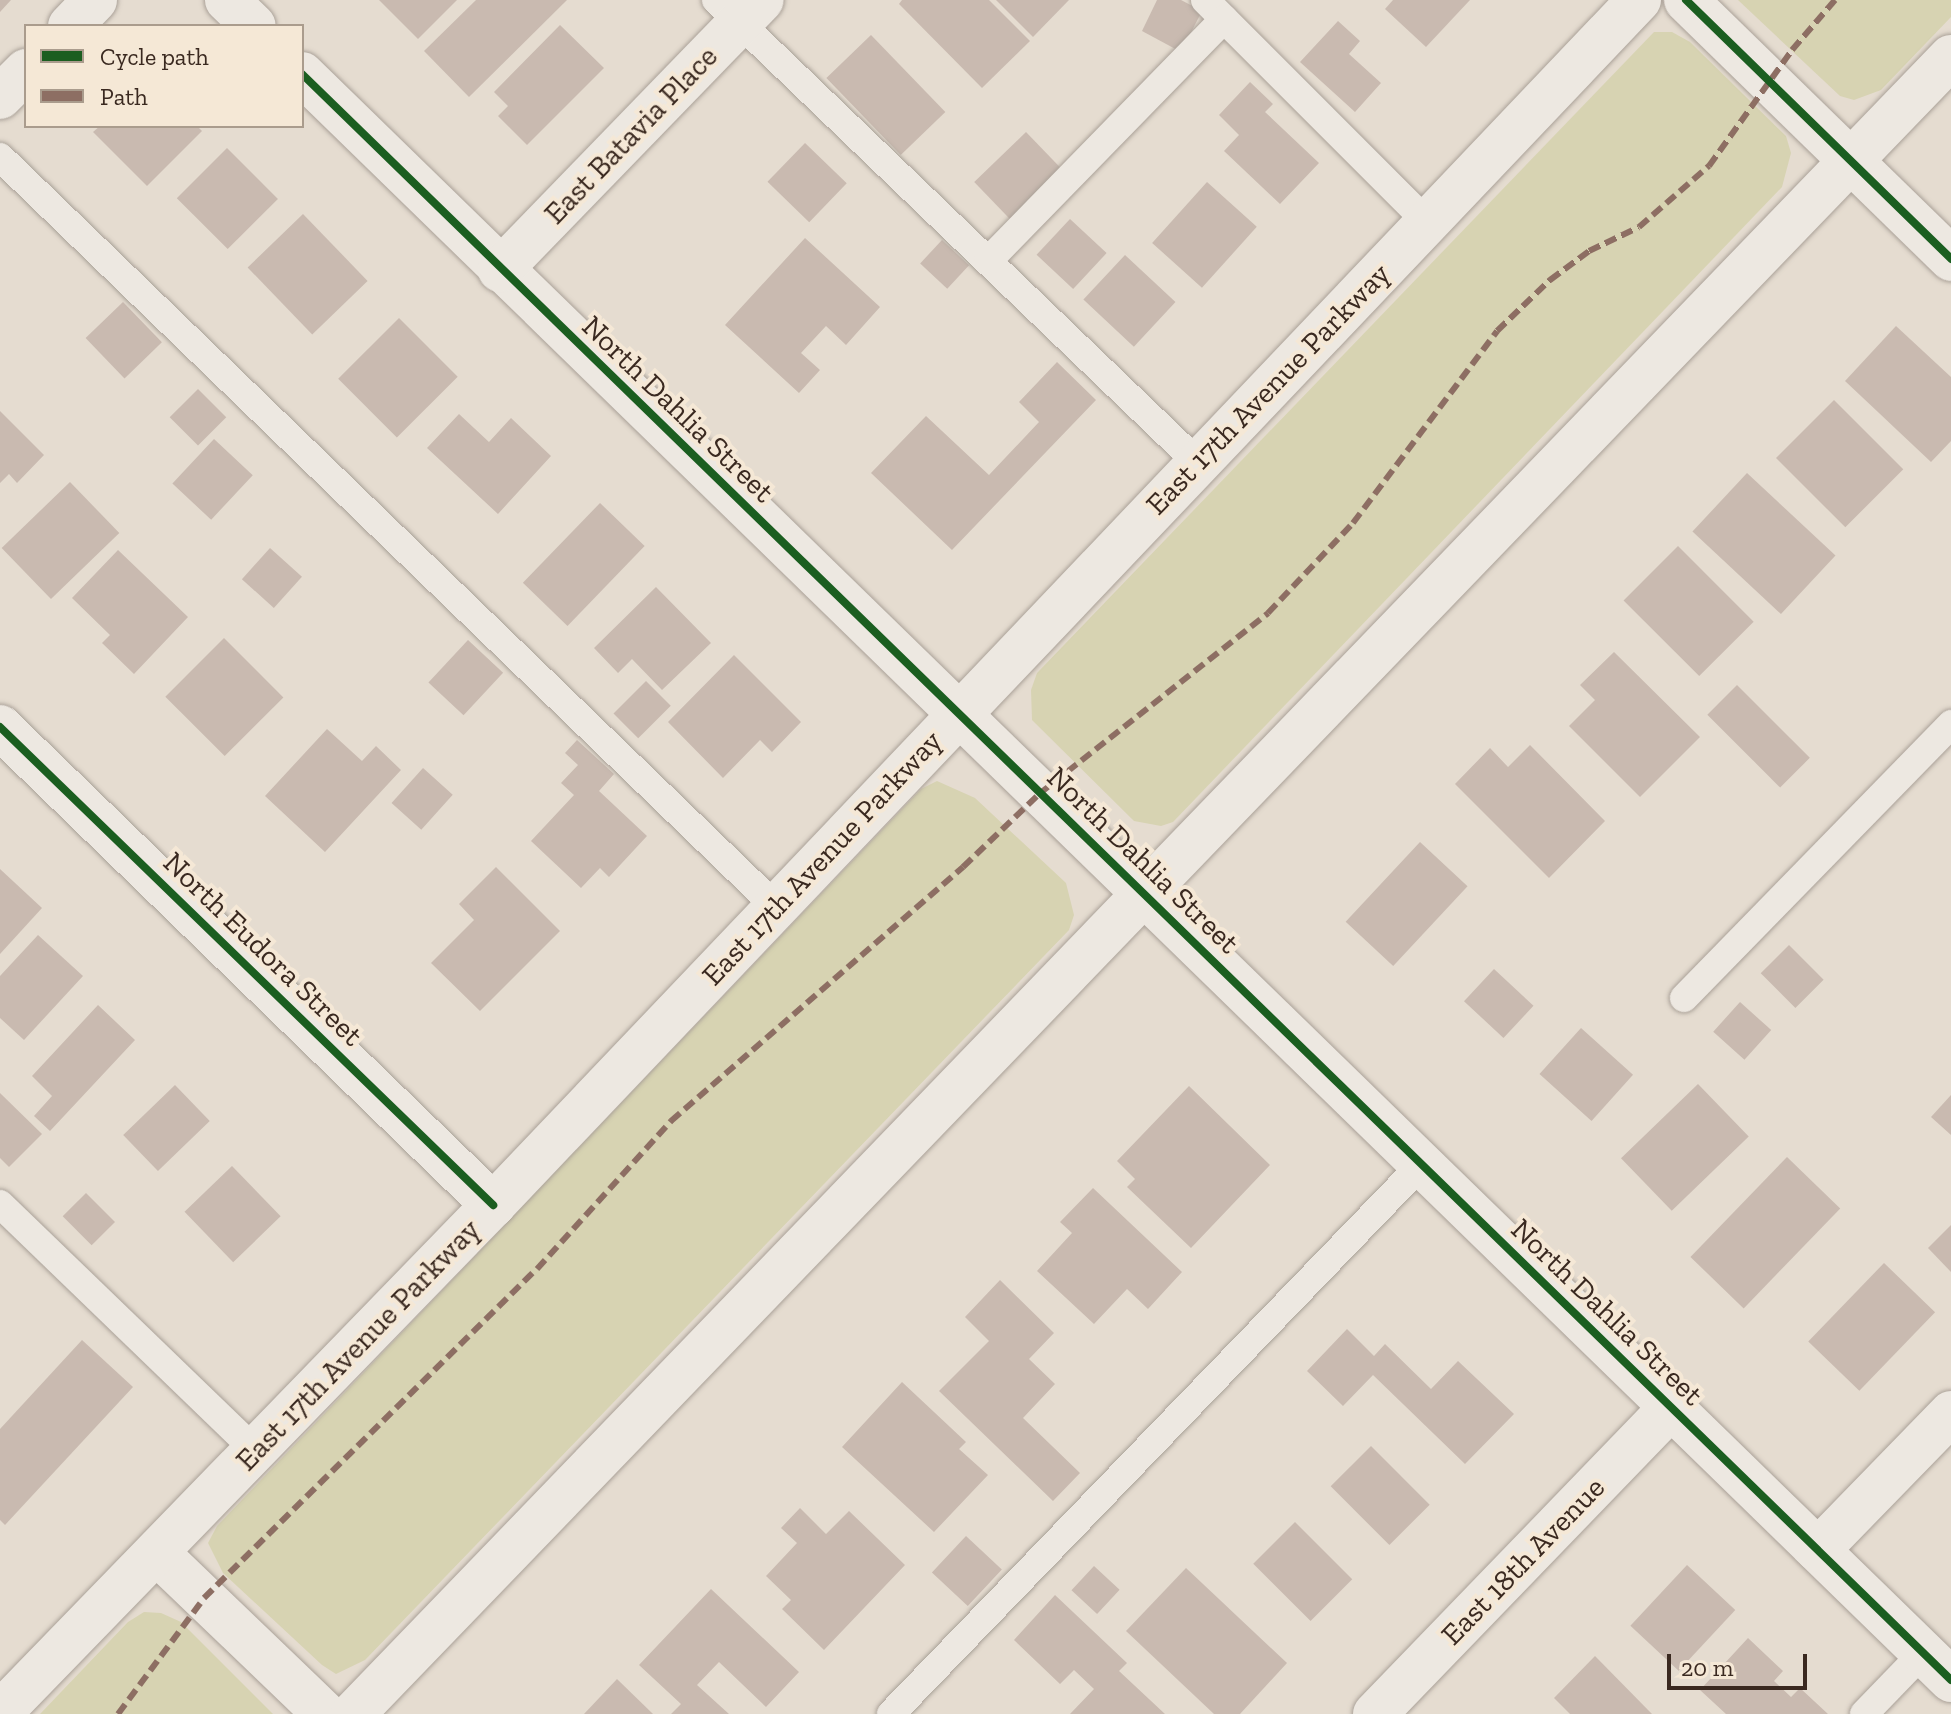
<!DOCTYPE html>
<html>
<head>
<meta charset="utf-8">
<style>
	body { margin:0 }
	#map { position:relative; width:1951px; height:1714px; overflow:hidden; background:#e5dcd0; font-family:"Zilla Slab",serif }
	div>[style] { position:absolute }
	.green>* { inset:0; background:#d7d3b2 }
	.building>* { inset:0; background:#c9bab0; transform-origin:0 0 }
	.roads { filter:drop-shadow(0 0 2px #aaa198) drop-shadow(0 0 2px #aaa198) }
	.service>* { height:28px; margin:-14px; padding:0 14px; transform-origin:14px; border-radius:14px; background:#ede8e1 }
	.minor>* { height:44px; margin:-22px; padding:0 22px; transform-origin:22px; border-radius:22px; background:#ede8e1 }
	.secondary>* { height:44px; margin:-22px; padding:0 22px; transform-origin:22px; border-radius:22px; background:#ede8e1 }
	.quiet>* { height:6px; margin-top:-3px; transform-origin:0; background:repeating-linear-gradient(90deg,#8d6e63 0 12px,transparent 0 18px) }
	.cycleway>* { height:8px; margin:-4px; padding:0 4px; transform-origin:4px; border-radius:4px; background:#1b5e20 }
	span { translate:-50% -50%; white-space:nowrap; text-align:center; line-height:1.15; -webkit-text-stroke:8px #f5e8d6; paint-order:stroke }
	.street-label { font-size:30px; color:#3a2920 }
	.legend { position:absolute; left:24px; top:24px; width:280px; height:104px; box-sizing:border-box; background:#f5e8d6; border:2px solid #aa9c8d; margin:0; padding:10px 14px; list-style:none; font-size:24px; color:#3a2920 }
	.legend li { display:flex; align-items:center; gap:16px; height:40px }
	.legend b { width:40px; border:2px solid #aa9c8d }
	.scale { position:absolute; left:1667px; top:1654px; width:140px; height:36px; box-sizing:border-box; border:4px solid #3a2920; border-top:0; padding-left:10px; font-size:24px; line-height:28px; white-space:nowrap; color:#3a2920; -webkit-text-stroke:6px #f5e8d6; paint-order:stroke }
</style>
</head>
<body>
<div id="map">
	<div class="green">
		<i style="clip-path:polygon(1738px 0,1951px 0,1951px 17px,1881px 90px,1854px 100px,1840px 96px)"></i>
		<i style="clip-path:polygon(1654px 32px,1672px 32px,1690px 42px,1786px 136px,1791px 153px,1782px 187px,1173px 822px,1161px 826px,1134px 821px,1032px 720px,1031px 690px,1037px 673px)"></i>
		<i style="clip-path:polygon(937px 781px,975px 798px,1066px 883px,1074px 915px,1069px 930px,365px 1660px,336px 1674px,322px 1665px,223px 1573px,208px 1543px,217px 1526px,921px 789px)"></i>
		<i style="clip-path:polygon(144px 1612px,161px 1613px,181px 1622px,273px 1714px,40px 1714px,128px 1622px)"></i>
	</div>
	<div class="building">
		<i style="clip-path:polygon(0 0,11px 0,0 12px)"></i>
		<i style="clip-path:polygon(379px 0,457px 0,418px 39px)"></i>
		<i style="clip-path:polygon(476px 0,567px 0,469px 97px,424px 51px)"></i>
		<i style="clip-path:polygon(902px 0,989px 0,1030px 41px,982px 88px,899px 4px)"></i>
		<i style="clip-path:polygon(996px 0,1069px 0,1033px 37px)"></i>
		<i style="clip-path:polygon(1157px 0,1181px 0,1202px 11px,1181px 52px,1142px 31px)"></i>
		<i style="clip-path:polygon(1393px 0,1470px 0,1426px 47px,1385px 9px)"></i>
		<i style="clip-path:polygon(1338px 21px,1360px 41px,1349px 54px,1381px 83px,1355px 112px,1300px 62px)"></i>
		<i style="clip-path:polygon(560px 25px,604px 68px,527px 145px,498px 116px,508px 106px,494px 92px)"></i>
		<i style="left:871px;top:35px;width:107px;height:62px;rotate:46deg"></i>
		<i style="clip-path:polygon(1250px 82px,1273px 104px,1265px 112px,1319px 163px,1280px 204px,1224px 151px,1239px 135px,1219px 115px)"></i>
		<i style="clip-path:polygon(100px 126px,197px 126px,202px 131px,147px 186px,93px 132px)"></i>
		<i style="left:1026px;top:132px;width:60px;height:72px;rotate:46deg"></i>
		<i style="left:805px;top:143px;width:58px;height:54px;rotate:44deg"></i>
		<i style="left:227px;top:148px;width:72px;height:71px;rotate:45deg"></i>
		<i style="left:1207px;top:182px;width:67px;height:82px;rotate:42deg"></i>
		<i style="left:303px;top:214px;width:93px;height:77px;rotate:46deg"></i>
		<i style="left:1070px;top:219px;width:50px;height:49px;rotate:43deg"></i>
		<i style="clip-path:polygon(805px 238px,880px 307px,846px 345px,826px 326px,801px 353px,820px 370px,799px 393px,725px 325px)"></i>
		<i style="left:942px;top:240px;width:37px;height:32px;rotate:43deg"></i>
		<i style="left:1125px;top:255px;width:69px;height:61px;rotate:43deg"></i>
		<i style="left:123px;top:302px;width:56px;height:52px;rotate:46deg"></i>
		<i style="left:399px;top:318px;width:83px;height:86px;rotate:45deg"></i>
		<i style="clip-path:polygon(1896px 326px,1951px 377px,1951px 441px,1931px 462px,1845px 381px)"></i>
		<i style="clip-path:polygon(1057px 362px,1096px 400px,952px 550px,871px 473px,926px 416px,989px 475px,1039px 422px,1019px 402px)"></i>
		<i style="left:198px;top:389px;width:40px;height:40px;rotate:45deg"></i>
		<i style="left:1834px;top:400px;width:98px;height:82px;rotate:45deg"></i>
		<i style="clip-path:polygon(0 411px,44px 455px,17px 483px,9px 474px,0 483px)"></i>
		<i style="clip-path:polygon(459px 414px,489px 442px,511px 418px,551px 456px,498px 514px,427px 448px)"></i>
		<i style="left:214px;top:439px;width:53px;height:61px;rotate:43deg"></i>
		<i style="left:1747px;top:473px;width:121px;height:80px;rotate:43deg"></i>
		<i style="left:70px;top:482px;width:71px;height:95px;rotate:46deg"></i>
		<i style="left:600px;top:503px;width:62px;height:111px;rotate:44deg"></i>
		<i style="left:1678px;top:546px;width:107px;height:77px;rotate:45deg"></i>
		<i style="left:270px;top:548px;width:43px;height:42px;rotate:42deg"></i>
		<i style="clip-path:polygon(118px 550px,188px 617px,134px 674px,102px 643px,110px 635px,72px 598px)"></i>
		<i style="clip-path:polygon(656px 587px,711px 643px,662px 690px,632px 659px,618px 673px,594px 648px)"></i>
		<i style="left:224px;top:638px;width:84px;height:83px;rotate:45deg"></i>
		<i style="left:468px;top:640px;width:48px;height:58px;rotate:43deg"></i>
		<i style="clip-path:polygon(1614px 652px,1700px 737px,1640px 797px,1569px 726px,1595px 700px,1580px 685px)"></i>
		<i style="clip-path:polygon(734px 655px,801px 722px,772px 752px,760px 740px,723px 778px,668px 722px)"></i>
		<i style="left:646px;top:681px;width:35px;height:46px;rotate:45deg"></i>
		<i style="left:1737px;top:685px;width:103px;height:42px;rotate:45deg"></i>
		<i style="clip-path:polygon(327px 729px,362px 761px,376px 746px,401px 770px,325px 852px,265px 796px)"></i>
		<i style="clip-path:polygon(577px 740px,614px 774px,599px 791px,647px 836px,609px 877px,600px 868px,581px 888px,531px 841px,574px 795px,561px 783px,578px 765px,565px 753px)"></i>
		<i style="clip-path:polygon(1530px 745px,1605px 821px,1549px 878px,1455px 784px,1490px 748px,1508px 767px)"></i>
		<i style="left:423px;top:768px;width:40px;height:47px;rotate:42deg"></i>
		<i style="left:1420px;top:842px;width:65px;height:109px;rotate:43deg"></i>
		<i style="clip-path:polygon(496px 867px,560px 931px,480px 1011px,431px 963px,474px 920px,459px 904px)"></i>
		<i style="clip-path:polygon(0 869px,42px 908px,0 954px)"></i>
		<i style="clip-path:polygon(38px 935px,83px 976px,24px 1040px,0 1018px,0 976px)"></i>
		<i style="left:1789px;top:945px;width:49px;height:40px;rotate:45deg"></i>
		<i style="left:1494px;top:969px;width:54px;height:44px;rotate:43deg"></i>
		<i style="left:1740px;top:1002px;width:42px;height:40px;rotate:42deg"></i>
		<i style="clip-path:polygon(98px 1005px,135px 1040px,50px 1131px,34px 1116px,52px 1096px,32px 1076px)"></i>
		<i style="left:1581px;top:1028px;width:70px;height:62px;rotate:42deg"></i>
		<i style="left:1698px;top:1084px;width:73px;height:107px;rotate:46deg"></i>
		<i style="left:175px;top:1085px;width:50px;height:72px;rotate:46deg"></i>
		<i style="clip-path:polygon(1189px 1086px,1270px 1165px,1191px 1248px,1127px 1187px,1135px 1179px,1117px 1161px)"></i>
		<i style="clip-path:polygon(0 1093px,42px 1134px,9px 1167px,0 1158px)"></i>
		<i style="clip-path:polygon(1951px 1095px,1951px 1135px,1931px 1117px)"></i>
		<i style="left:1787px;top:1157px;width:74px;height:139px;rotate:44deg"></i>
		<i style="left:232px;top:1166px;width:70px;height:66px;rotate:46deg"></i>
		<i style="clip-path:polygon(1093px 1188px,1182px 1272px,1148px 1309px,1127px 1289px,1094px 1324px,1037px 1271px,1072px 1233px,1060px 1222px)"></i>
		<i style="left:86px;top:1193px;width:41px;height:33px;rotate:45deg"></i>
		<i style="clip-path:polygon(1951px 1225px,1951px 1272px,1928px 1248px)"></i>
		<i style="left:1884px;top:1263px;width:71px;height:109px;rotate:44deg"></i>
		<i style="clip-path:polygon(1000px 1280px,1054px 1333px,1029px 1359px,1055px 1384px,1023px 1418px,1080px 1473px,1053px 1501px,939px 1391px,989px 1341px,965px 1317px)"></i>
		<i style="clip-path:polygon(1347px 1329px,1374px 1356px,1385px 1344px,1431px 1389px,1458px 1361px,1514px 1414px,1465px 1464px,1373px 1375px,1343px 1406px,1307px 1371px)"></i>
		<i style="clip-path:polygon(82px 1340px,133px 1387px,5px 1525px,0 1520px,0 1429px)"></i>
		<i style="clip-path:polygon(902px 1382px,966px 1442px,959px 1449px,988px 1475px,934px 1532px,842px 1447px)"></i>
		<i style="left:1371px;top:1446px;width:83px;height:57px;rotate:45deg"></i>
		<i style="clip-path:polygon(800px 1508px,826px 1534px,849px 1511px,905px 1565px,824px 1650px,782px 1609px,791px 1600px,766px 1576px,797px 1543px,781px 1528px)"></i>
		<i style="left:1295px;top:1522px;width:81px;height:59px;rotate:45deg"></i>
		<i style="left:966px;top:1536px;width:49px;height:50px;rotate:43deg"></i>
		<i style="left:1687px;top:1565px;width:66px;height:83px;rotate:43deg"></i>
		<i style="left:1094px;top:1566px;width:35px;height:33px;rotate:43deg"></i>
		<i style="clip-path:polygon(1186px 1568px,1287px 1663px,1240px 1714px,1214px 1714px,1126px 1631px)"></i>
		<i style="clip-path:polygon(711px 1589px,799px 1672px,766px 1707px,719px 1662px,697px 1685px,729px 1714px,671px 1714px,681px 1704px,639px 1665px)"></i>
		<i style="clip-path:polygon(1055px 1595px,1127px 1663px,1119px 1671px,1165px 1714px,1070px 1714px,1094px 1689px,1074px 1670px,1060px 1684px,1014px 1640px)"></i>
		<i style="clip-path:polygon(1748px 1638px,1783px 1671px,1774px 1681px,1791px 1697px,1800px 1688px,1828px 1714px,1726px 1714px,1700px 1690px)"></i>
		<i style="clip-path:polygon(1595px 1656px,1652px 1714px,1570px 1714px,1554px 1698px)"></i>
		<i style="clip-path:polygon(617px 1679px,653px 1714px,584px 1714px)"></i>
	</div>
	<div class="roads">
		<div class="service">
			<i style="left:716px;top:0;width:668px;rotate:43.85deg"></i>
			<i style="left:1205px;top:0;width:314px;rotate:45deg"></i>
			<i style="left:0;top:157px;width:1079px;rotate:44.02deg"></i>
			<i style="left:988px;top:261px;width:338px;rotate:-45.7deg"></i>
			<i style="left:1684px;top:998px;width:383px;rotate:-45.7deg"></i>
			<i style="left:0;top:1204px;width:356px;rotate:44deg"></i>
			<i style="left:891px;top:1714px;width:763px;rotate:-46.01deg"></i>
			<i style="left:1864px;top:1714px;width:85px;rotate:-46deg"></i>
		</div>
		<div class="minor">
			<i style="left:227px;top:0;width:37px;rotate:44deg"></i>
			<i style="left:1686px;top:0;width:371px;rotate:44.3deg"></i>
			<i style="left:70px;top:26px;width:36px;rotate:-46deg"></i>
			<i style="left:302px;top:74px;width:2302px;rotate:44.24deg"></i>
			<i style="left:0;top:97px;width:37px;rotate:-45deg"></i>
			<i style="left:500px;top:270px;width:376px;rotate:-45.9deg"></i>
			<i style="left:0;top:727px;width:687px;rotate:44.11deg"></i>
			<i style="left:1818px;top:1550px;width:191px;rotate:-45.8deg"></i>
			<i style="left:157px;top:1553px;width:233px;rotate:43.8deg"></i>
			<i style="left:1375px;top:1714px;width:426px;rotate:-46deg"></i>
		</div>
		<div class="secondary">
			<i style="left:0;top:1713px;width:708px;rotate:-45.86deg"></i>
			<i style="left:493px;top:1205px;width:1663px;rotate:-46.44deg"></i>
			<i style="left:353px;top:1714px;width:2302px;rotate:-46.04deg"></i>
		</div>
	</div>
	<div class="quiet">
		<i style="left:118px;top:1714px;width:144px;rotate:-53.4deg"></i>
		<i style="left:204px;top:1598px;width:468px;rotate:-44.7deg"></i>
		<i style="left:537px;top:1269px;width:200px;rotate:-47.8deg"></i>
		<i style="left:671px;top:1121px;width:387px;rotate:-41deg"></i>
		<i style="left:963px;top:867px;width:105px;rotate:-43.8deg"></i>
		<i style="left:1039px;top:794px;width:292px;rotate:-38.3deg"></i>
		<i style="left:1268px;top:613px;width:124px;rotate:-46.6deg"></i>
		<i style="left:1353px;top:523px;width:240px;rotate:-53.1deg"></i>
		<i style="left:1497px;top:331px;width:74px;rotate:-43.9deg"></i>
		<i style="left:1550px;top:280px;width:49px;rotate:-36.6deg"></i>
		<i style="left:1589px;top:251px;width:55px;rotate:-25.6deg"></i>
		<i style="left:1639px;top:227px;width:93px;rotate:-41.1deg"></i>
		<i style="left:1709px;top:166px;width:143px;rotate:-54.4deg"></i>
		<i style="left:1792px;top:50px;width:66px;rotate:-49.3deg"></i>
	</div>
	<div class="cycleway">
		<i style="left:1686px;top:0;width:371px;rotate:44.3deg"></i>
		<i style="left:302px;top:74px;width:2302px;rotate:44.24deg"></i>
		<i style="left:0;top:727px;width:687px;rotate:44.11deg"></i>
	</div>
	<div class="street-label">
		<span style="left:631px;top:135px;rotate:-46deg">East Batavia Place</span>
		<span style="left:1268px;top:389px;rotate:-46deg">East 17th Avenue Parkway</span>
		<span style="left:678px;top:409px;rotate:44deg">North Dahlia Street</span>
		<span style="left:822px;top:858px;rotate:-47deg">East 17th Avenue Parkway</span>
		<span style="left:1143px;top:860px;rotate:44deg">North Dahlia Street</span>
		<span style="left:263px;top:949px;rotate:44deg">North Eudora Street</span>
		<span style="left:1607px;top:1312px;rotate:44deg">North Dahlia Street</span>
		<span style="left:358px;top:1345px;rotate:-46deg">East 17th Avenue Parkway</span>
		<span style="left:1523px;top:1561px;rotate:-46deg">East 18th Avenue</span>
	</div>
	<ul class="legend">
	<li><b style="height:10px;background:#1b5e20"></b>Cycle path</li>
	<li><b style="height:10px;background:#8d6e63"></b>Path</li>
	</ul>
	<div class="scale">20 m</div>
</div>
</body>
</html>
